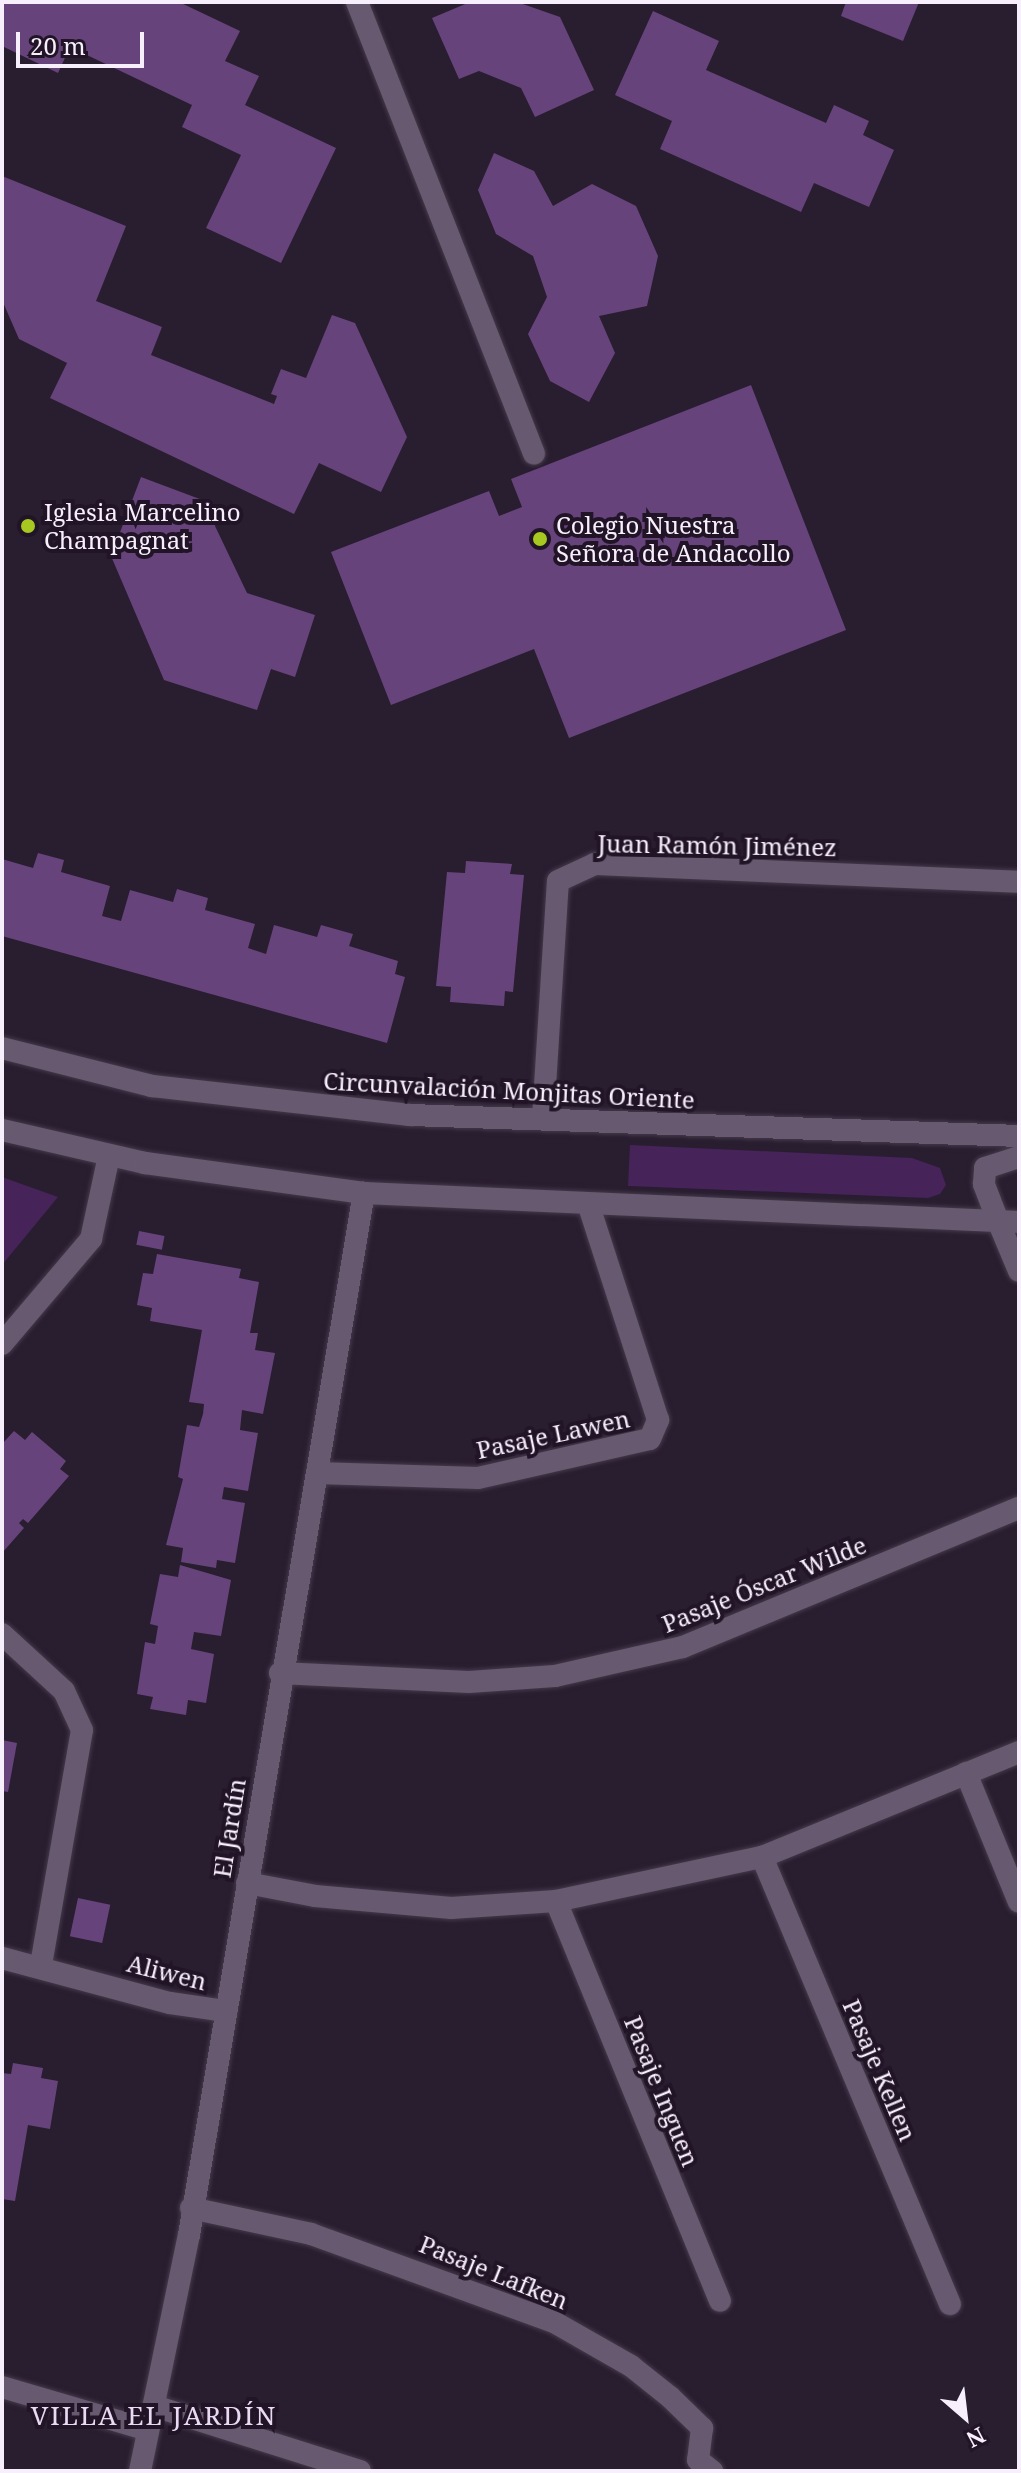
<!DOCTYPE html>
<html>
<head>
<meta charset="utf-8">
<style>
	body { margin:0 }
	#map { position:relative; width:1021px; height:2473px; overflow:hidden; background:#291d30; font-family:"Noto Serif",serif }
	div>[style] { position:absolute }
	.green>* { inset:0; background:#462359 }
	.building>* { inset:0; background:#67437b; transform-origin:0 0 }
	.roads { filter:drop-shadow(0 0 2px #443a4a) drop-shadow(0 0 2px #443a4a) }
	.service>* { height:22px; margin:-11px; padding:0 11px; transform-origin:11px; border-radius:11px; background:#675a70 }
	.minor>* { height:22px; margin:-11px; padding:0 11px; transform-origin:11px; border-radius:11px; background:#675a70 }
	.tertiary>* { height:22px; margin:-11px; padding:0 11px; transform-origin:11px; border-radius:11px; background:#675a70 }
	.dots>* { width:22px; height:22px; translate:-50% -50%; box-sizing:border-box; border:4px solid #201426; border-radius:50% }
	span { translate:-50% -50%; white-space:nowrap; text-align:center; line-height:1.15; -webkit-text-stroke:8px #201426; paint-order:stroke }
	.poi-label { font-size:24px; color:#f7effc }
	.left { translate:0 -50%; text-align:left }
	.street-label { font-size:24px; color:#f7effc }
	.neighbourhood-label { font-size:26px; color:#e9d9f2; letter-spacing:2px }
	.frame { position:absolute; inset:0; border:4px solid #f7effc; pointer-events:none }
	.north { position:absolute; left:925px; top:2377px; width:80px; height:80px; -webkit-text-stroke:6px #201426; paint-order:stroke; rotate:152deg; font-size:22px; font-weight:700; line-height:32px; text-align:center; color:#f7effc }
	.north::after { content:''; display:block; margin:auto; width:28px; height:36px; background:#f7effc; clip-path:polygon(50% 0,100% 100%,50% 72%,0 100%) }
	.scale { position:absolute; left:16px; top:32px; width:128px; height:36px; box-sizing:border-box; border:4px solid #f7effc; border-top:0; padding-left:10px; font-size:24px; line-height:28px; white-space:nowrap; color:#f7effc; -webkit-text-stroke:6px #201426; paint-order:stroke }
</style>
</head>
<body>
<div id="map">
	<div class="green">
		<i style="clip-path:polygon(630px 1145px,912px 1158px,940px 1168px,946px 1185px,940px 1194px,928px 1198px,628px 1186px)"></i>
		<i style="clip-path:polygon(2px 1177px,58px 1197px,2px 1265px)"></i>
	</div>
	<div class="building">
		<i style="clip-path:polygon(2px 2px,179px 2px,240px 31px,225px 61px,259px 76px,245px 105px,336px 148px,281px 263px,206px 228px,241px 155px,182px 127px,192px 105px,70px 47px,58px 73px,2px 46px)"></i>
		<i style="clip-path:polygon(470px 2px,517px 2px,560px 17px,594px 90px,535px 117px,521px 88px,479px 71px,459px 79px,432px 18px)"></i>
		<i style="clip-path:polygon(846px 2px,919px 2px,903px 41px,841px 16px)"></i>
		<i style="clip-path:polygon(653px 11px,719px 41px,706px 70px,826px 123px,834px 105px,869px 121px,863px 135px,894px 150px,869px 207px,814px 183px,801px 212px,660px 149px,672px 121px,615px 95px)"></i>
		<i style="clip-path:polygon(494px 153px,534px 171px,553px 206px,592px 184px,636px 206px,658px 256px,647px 306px,599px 316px,615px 353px,589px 402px,550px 381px,528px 334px,547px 297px,533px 256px,496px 234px,478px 190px)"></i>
		<i style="clip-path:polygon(2px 176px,126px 226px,96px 301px,162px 327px,151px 355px,274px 404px,277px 396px,271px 394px,281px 369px,306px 378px,332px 315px,355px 323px,407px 437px,381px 492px,319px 463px,294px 514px,50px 398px,67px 363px,19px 339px,2px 300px)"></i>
		<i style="clip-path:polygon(751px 385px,846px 630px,569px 738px,534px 649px,391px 705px,331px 552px,489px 491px,499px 516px,522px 507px,511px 479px)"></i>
		<i style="clip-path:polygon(141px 477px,221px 507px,215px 526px,247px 593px,315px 615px,295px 677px,271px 669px,257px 710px,164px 680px,111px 556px)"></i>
		<i style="clip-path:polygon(38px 853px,64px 860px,61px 872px,110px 886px,102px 916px,121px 921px,130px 890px,173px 902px,177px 889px,208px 898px,205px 910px,255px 924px,248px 948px,266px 954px,274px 925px,317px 937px,321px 925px,353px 934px,349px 946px,398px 961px,395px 974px,405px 977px,387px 1043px,2px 936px,2px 859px,33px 868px)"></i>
		<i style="clip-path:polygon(466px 861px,512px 864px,510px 874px,524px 875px,513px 992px,505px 991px,504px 1006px,450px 1002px,451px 987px,436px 986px,447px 872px,465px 873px)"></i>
		<i style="left:139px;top:1231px;width:26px;height:14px;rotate:11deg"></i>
		<i style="clip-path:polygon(157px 1254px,241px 1269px,239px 1278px,259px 1282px,250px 1333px,258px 1333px,255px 1350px,275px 1353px,263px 1414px,242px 1410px,240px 1430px,258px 1433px,248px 1491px,224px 1487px,222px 1499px,245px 1503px,235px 1563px,217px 1560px,216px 1568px,181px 1562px,183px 1548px,166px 1545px,183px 1479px,178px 1477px,187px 1425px,199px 1427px,203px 1414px,204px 1404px,189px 1402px,202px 1330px,150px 1321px,152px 1308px,137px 1305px,143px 1273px,153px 1274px)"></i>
		<i style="clip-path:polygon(14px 1431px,25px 1440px,32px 1432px,66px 1461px,60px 1469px,69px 1476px,28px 1523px,23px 1519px,19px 1523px,24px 1528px,2px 1553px,2px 1444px)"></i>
		<i style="clip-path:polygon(180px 1565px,231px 1580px,221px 1636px,194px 1632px,191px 1649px,214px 1654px,206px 1703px,188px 1700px,186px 1715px,150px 1709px,153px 1697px,137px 1694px,145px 1642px,155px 1644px,158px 1626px,150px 1624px,160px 1574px,178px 1577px)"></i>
		<i style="clip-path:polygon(2px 1740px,17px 1743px,8px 1792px,2px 1791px)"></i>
		<i style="left:78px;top:1898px;width:33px;height:39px;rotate:12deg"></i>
		<i style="clip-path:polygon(13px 2063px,43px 2068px,41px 2078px,58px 2081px,50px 2129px,28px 2125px,15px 2201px,2px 2199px,2px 2073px,11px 2074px)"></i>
	</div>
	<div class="roads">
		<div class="service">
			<i style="left:357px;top:2px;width:485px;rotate:68.6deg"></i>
		</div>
		<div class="minor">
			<i style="left:543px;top:1118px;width:237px;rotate:-86.4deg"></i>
			<i style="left:558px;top:881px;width:41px;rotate:-24.7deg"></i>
			<i style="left:595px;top:864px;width:424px;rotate:2.4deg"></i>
			<i style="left:998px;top:1221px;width:54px;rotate:67.2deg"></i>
			<i style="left:2px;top:1344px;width:138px;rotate:-49.7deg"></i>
			<i style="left:91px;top:1239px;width:85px;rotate:-77.8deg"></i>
			<i style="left:317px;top:1473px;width:161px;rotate:1.8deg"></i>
			<i style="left:478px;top:1478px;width:176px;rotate:-12.8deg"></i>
			<i style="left:650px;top:1439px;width:21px;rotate:-67deg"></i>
			<i style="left:658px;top:1420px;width:225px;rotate:-107.9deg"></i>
			<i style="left:2px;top:1634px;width:84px;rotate:42.6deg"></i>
			<i style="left:64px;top:1691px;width:43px;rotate:65.2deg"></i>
			<i style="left:82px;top:1730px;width:239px;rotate:99.9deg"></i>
			<i style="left:280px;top:1673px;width:189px;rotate:2.7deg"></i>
			<i style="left:469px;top:1682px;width:86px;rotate:-4deg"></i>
			<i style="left:555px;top:1676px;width:131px;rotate:-12.8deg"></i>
			<i style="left:683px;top:1647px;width:364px;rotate:-22.5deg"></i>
			<i style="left:966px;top:1773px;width:139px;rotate:67.7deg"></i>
			<i style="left:762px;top:1857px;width:485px;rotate:67.2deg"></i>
			<i style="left:247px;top:1883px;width:69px;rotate:10.8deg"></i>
			<i style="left:315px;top:1896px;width:137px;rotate:5deg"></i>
			<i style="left:451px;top:1908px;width:105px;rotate:-3.8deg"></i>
			<i style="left:556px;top:1901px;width:211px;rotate:-12.1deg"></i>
			<i style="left:762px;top:1857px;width:278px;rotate:-22.2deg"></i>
			<i style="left:556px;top:1901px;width:432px;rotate:67.7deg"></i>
			<i style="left:2px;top:1958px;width:174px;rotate:15deg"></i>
			<i style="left:170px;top:2003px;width:57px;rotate:8.1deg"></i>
			<i style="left:191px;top:2208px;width:123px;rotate:12.2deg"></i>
			<i style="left:311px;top:2234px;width:258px;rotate:19.9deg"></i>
			<i style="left:554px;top:2322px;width:89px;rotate:29.7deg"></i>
			<i style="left:631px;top:2366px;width:50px;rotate:38.5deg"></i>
			<i style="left:670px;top:2397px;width:45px;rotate:44.1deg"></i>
			<i style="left:702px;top:2428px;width:32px;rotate:97deg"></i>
			<i style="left:698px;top:2460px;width:18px;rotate:38deg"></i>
			<i style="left:2px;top:2387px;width:152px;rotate:16.4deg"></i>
			<i style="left:154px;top:2406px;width:216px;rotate:17.5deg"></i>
			<i style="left:140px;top:2471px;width:241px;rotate:-78.3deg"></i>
			<i style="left:189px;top:2235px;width:1057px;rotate:-80.47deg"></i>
		</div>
		<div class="tertiary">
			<i style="left:2px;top:1048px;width:155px;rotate:14.2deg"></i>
			<i style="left:152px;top:1086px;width:260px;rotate:6.4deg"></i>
			<i style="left:410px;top:1115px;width:609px;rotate:1.97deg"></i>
			<i style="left:2px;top:1130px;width:147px;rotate:13deg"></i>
			<i style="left:145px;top:1163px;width:221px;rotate:7.8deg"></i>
			<i style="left:364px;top:1193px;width:656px;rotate:2.54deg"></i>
			<i style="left:998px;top:1221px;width:40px;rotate:-111deg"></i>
			<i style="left:984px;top:1184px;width:16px;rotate:-86deg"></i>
			<i style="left:985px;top:1168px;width:36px;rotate:-18deg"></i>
		</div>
	</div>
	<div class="dots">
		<i style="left:28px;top:526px;background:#a6c821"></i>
		<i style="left:540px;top:539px;background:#a6c821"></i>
	</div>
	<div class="poi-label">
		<span class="left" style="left:44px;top:526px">Iglesia Marcelino<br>Champagnat</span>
		<span class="left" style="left:556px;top:539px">Colegio Nuestra<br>Señora de Andacollo</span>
	</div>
	<div class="street-label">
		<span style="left:717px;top:845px;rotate:1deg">Juan Ramón Jiménez</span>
		<span style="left:509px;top:1090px;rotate:3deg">Circunvalación Monjitas Oriente</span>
		<span style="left:553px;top:1434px;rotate:-12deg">Pasaje Lawen</span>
		<span style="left:764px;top:1584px;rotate:-22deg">Pasaje Óscar Wilde</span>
		<span style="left:229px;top:1828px;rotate:-81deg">El Jardín</span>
		<span style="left:167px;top:1972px;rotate:14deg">Aliwen</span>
		<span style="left:880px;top:2070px;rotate:67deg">Pasaje Kellen</span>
		<span style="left:662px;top:2091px;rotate:68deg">Pasaje Inguen</span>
		<span style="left:494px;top:2272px;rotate:22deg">Pasaje Lafken</span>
	</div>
	<div class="neighbourhood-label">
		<span style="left:154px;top:2416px">VILLA EL JARDÍN</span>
	</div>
	<div class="frame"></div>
	<div class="north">N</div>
	<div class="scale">20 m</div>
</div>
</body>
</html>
